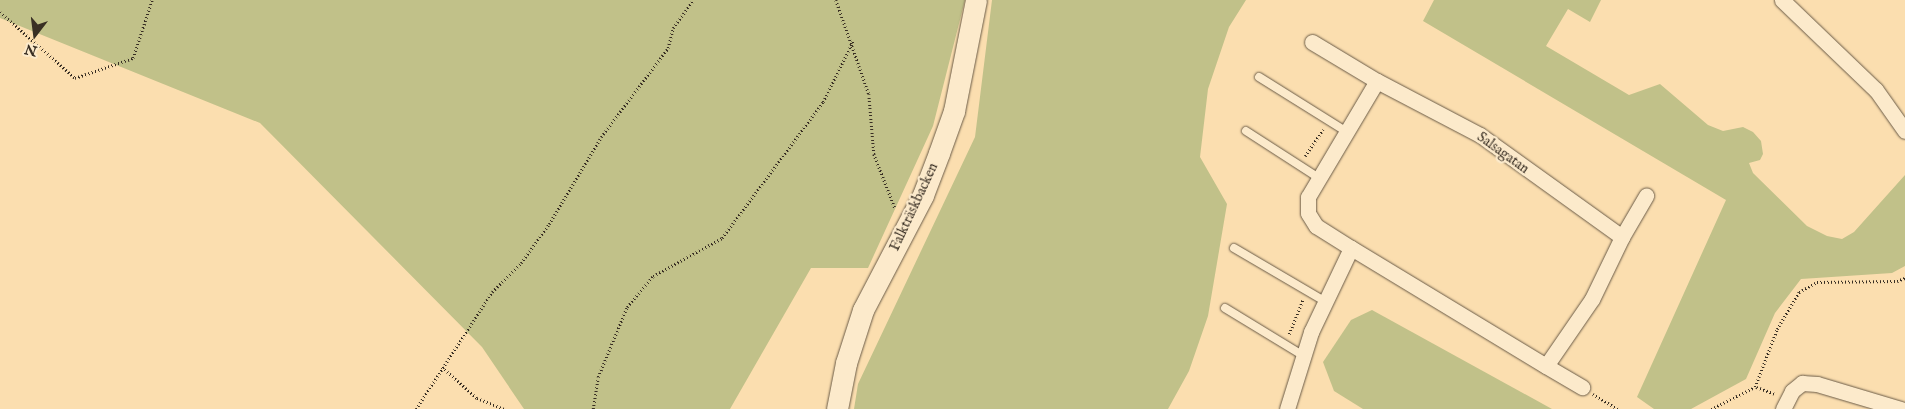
<!DOCTYPE html>
<html>
<head>
<meta charset="utf-8">
<style>
	body { margin:0 }
	#map { position:relative; width:1905px; height:409px; overflow:hidden; background:#fbdeaf; font-family:"IM FELL English",serif }
	div>[style] { position:absolute }
	.green>* { inset:0; background:#c1c189 }
	.path>* { height:2.5px; margin-top:-1.25px; transform-origin:0; background:repeating-linear-gradient(90deg,#392f24 0 1px,transparent 0 3.5px) }
	.roads { filter:drop-shadow(0 0 1px #6a5b47) drop-shadow(0 0 1px #6a5b47) }
	.lane>* { height:8px; margin:-4px; padding:0 4px; transform-origin:4px; border-radius:4px; background:#fceacb }
	.street>* { height:15px; margin:-7.5px; padding:0 7.5px; transform-origin:7.5px; border-radius:7.5px; background:#fceacb }
	.secondary>* { height:21px; margin:-10.5px; padding:0 10.5px; transform-origin:10.5px; border-radius:10.5px; background:#fceacb }
	span { translate:-50% -50%; white-space:nowrap; text-align:center; line-height:1.15; -webkit-text-stroke:4.5px #fceacb; paint-order:stroke }
	.street-label { font-size:14px; color:#392f24 }
	.north { position:absolute; left:10px; top:10px; width:50px; height:50px; -webkit-text-stroke:4px #fceacb; paint-order:stroke; rotate:195deg; font-size:14px; font-weight:700; line-height:20px; text-align:center; color:#392f24 }
	.north::after { content:''; display:block; margin:auto; width:18px; height:22px; background:#392f24; clip-path:polygon(50% 0,100% 100%,50% 72%,0 100%) }
</style>
</head>
<body>
<div id="map">
	<div class="green">
		<i style="clip-path:polygon(0 0,965px 0,933px 126px,868px 268px,811px 268px,730px 409px,524px 409px,482px 347px,260px 123px,0 18px)"></i>
		<i style="clip-path:polygon(992px 0,1246px 0,1229px 27px,1208px 89px,1200px 157px,1227px 204px,1208px 316px,1189px 371px,1168px 409px,854px 409px,858px 384px,975px 137px)"></i>
		<i style="clip-path:polygon(1434px 0,1601px 0,1590px 22px,1568px 9px,1546px 46px,1629px 95px,1660px 84px,1708px 125px,1723px 131px,1743px 127px,1753px 132px,1761px 141px,1763px 154px,1760px 160px,1749px 163px,1753px 173px,1807px 226px,1827px 236px,1842px 239px,1854px 232px,1905px 175px,1905px 266px,1892px 273px,1801px 279px,1775px 313px,1746px 379px,1691px 409px,1654px 409px,1637px 397px,1726px 200px,1423px 21px)"></i>
		<i style="clip-path:polygon(1372px 310px,1552px 409px,1363px 409px,1334px 391px,1323px 362px,1351px 320px)"></i>
	</div>
	<div class="path">
		<i style="left:836px;top:0;width:100px;rotate:70.7deg"></i>
		<i style="left:869px;top:94px;width:60px;rotate:85.2deg"></i>
		<i style="left:874px;top:154px;width:58px;rotate:68.7deg"></i>
		<i style="left:0;top:12px;width:100px;rotate:41.3deg"></i>
		<i style="left:75px;top:78px;width:61px;rotate:-19deg"></i>
		<i style="left:133px;top:58px;width:61px;rotate:-71.9deg"></i>
		<i style="left:1305px;top:156px;width:32px;rotate:-56deg"></i>
		<i style="left:1289px;top:334px;width:37px;rotate:-68deg"></i>
		<i style="left:442px;top:367px;width:47px;rotate:41.5deg"></i>
		<i style="left:477px;top:398px;width:29px;rotate:22deg"></i>
		<i style="left:1593px;top:394px;width:29px;rotate:31deg"></i>
		<i style="left:1774px;top:394px;width:20px;rotate:-160deg"></i>
		<i style="left:1755px;top:387px;width:62px;rotate:-69.2deg"></i>
		<i style="left:1777px;top:329px;width:43px;rotate:-59.3deg"></i>
		<i style="left:1799px;top:292px;width:21px;rotate:-29deg"></i>
		<i style="left:1817px;top:282px;width:80px;rotate:-0.7deg"></i>
		<i style="left:1897px;top:281px;width:9px;rotate:-21deg"></i>
		<i style="left:416px;top:409px;width:140px;rotate:-57deg"></i>
		<i style="left:492px;top:292px;width:41px;rotate:-45deg"></i>
		<i style="left:521px;top:263px;width:48px;rotate:-54.3deg"></i>
		<i style="left:549px;top:224px;width:101px;rotate:-59.1deg"></i>
		<i style="left:601px;top:137px;width:111px;rotate:-53deg"></i>
		<i style="left:668px;top:48px;width:21px;rotate:-76deg"></i>
		<i style="left:673px;top:28px;width:34px;rotate:-54deg"></i>
		<i style="left:593px;top:409px;width:32px;rotate:-81deg"></i>
		<i style="left:598px;top:377px;width:76px;rotate:-67.5deg"></i>
		<i style="left:627px;top:307px;width:40px;rotate:-50deg"></i>
		<i style="left:653px;top:276px;width:79px;rotate:-28.8deg"></i>
		<i style="left:722px;top:238px;width:169px;rotate:-53.4deg"></i>
		<i style="left:823px;top:102px;width:68px;rotate:-63.8deg"></i>
		<i style="left:1711px;top:409px;width:49px;rotate:-26.6deg"></i>
	</div>
	<div class="roads">
		<div class="lane">
			<i style="left:1259px;top:77px;width:104px;rotate:32deg"></i>
			<i style="left:1246px;top:131px;width:87px;rotate:32.8deg"></i>
			<i style="left:1234px;top:248px;width:107px;rotate:30.4deg"></i>
			<i style="left:1225px;top:308px;width:92px;rotate:31.3deg"></i>
		</div>
		<div class="street">
			<i style="left:1782px;top:0;width:130px;rotate:43.8deg"></i>
			<i style="left:1876px;top:90px;width:50px;rotate:54.7deg"></i>
			<i style="left:1312px;top:42px;width:76px;rotate:31deg"></i>
			<i style="left:1377px;top:81px;width:116px;rotate:27.7deg"></i>
			<i style="left:1480px;top:135px;width:175px;rotate:35.7deg"></i>
			<i style="left:1622px;top:237px;width:69px;rotate:115.8deg"></i>
			<i style="left:1592px;top:299px;width:81px;rotate:124.5deg"></i>
			<i style="left:1546px;top:366px;width:228px;rotate:-148.8deg"></i>
			<i style="left:1351px;top:248px;width:41px;rotate:-147.8deg"></i>
			<i style="left:1316px;top:226px;width:15px;rotate:-122deg"></i>
			<i style="left:1308px;top:213px;width:16px;rotate:-90deg"></i>
			<i style="left:1308px;top:197px;width:135px;rotate:-59.3deg"></i>
			<i style="left:1622px;top:237px;width:48px;rotate:-59.7deg"></i>
			<i style="left:1546px;top:366px;width:42px;rotate:30.3deg"></i>
			<i style="left:1287px;top:409px;width:81px;rotate:-72.7deg"></i>
			<i style="left:1311px;top:332px;width:93px;rotate:-64.5deg"></i>
			<i style="left:1783px;top:409px;width:20px;rotate:-63deg"></i>
			<i style="left:1792px;top:391px;width:13px;rotate:-39deg"></i>
			<i style="left:1802px;top:383px;width:15px;rotate:4deg"></i>
			<i style="left:1817px;top:384px;width:88px;rotate:16.6deg"></i>
		</div>
		<div class="secondary">
			<i style="left:837px;top:409px;width:47px;rotate:-78.9deg"></i>
			<i style="left:846px;top:363px;width:56px;rotate:-72.2deg"></i>
			<i style="left:863px;top:310px;width:130px;rotate:-62.4deg"></i>
			<i style="left:923px;top:195px;width:45px;rotate:-69.1deg"></i>
			<i style="left:939px;top:153px;width:45px;rotate:-70.3deg"></i>
			<i style="left:954px;top:111px;width:113px;rotate:-78.8deg"></i>
		</div>
	</div>
	<div class="street-label">
		<span style="left:1503px;top:153px;rotate:36deg">Salsagatan</span>
		<span style="left:914px;top:207px;rotate:-65deg">Falkträskbacken</span>
	</div>
	<div class="north">N</div>
</div>
</body>
</html>
